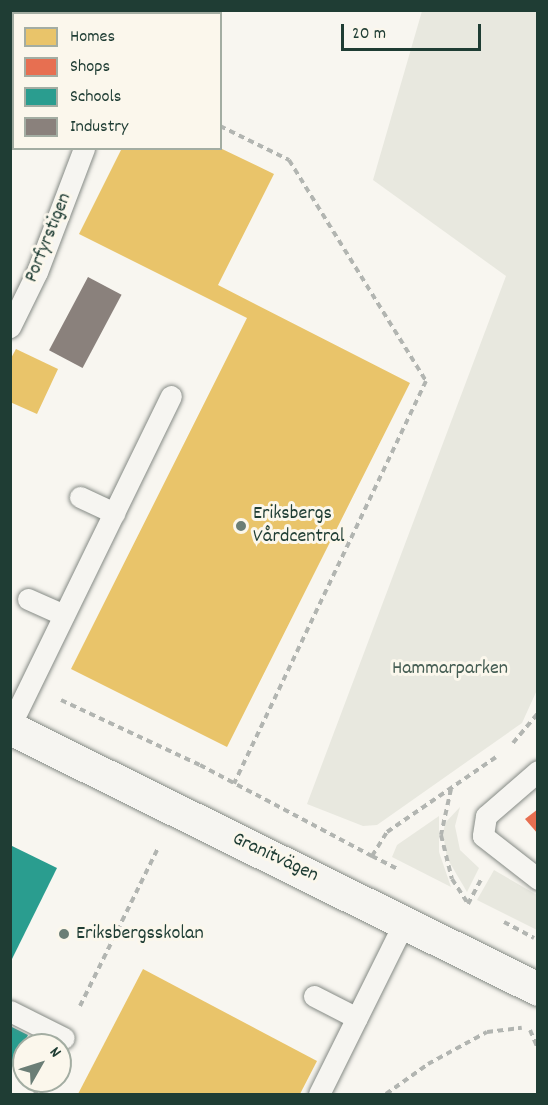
<!DOCTYPE html>
<html>
<head>
<meta charset="utf-8">
<style>
	body { margin:0 }
	#map { position:relative; width:548px; height:1105px; overflow:hidden; background:#f8f6f0; font-family:Dekko,sans-serif }
	div>[style] { position:absolute }
	.green>* { inset:0; background:#e8e8df }
	.homes>* { inset:0; background:#e9c46a }
	.shops>* { inset:0; background:#e76f51 }
	.schools>* { inset:0; background:#2a9d8f }
	.industry>* { inset:0; background:#8a817c; transform-origin:0 0 }
	.path>* { height:4px; margin-top:-2px; transform-origin:0; background:repeating-linear-gradient(90deg,#b2b5b1 0 6px,transparent 0 10.5px) }
	.roads { filter:drop-shadow(0 0 2px #868b86) drop-shadow(0 0 2px #868b86) }
	.service>* { height:21px; margin:-10.5px; padding:0 10.5px; transform-origin:10.5px; border-radius:10.5px; background:#f6f5f1 }
	.minor>* { height:33px; margin:-16.5px; padding:0 16.5px; transform-origin:16.5px; border-radius:16.5px; background:#f6f5f1 }
	.dots>* { width:16px; height:16px; translate:-50% -50%; box-sizing:border-box; border:3px solid #fbf7ec; border-radius:50% }
	span { translate:-50% -50%; white-space:nowrap; text-align:center; line-height:1.15; -webkit-text-stroke:6px #fbf7ec; paint-order:stroke }
	.street-label { font-size:20px; color:#1f3d34 }
	.poi-label { font-size:20px; color:#1f3d34 }
	.left { translate:0 -50%; text-align:left }
	.park-label { font-size:20px; color:#455d53 }
	.frame { position:absolute; inset:0; border:12px solid #1f3d34; pointer-events:none }
	.legend { position:absolute; left:12px; top:12px; width:210px; height:138px; box-sizing:border-box; background:#fbf7ec; border:2px solid #a3ada2; margin:0; padding:8px 10px; list-style:none; font-size:18px; color:#1f3d34 }
	.legend li { display:flex; align-items:center; gap:12px; height:30px }
	.legend b { width:30px; border:2px solid #a3ada2 }
	.north { position:absolute; left:12px; top:1033px; width:60px; height:60px; box-sizing:border-box; background:#fbf7ec; border:2px solid #a3ada2; border-radius:50%; rotate:51deg; font-size:16px; font-weight:700; line-height:24px; text-align:center; color:#1f3d34 }
	.north::after { content:''; display:block; margin:auto; width:21px; height:27px; background:#6b7e76; clip-path:polygon(50% 0,100% 100%,50% 72%,0 100%) }
	.scale { position:absolute; left:341px; top:24px; width:140px; height:27px; box-sizing:border-box; border:3px solid #1f3d34; border-top:0; padding-left:8px; font-size:18px; line-height:21px; white-space:nowrap; color:#1f3d34; -webkit-text-stroke:4px #fbf7ec; paint-order:stroke }
</style>
</head>
<body>
<div id="map">
	<div class="green">
		<i style="clip-path:polygon(422px 11px,537px 11px,537px 690px,522px 723px,377px 825px,363px 826px,307px 804px,506px 276px,373px 180px)"></i>
		<i style="clip-path:polygon(460px 807px,455px 826px,460px 850px,479px 868px,467px 892px,447px 858px,443px 834px,445px 823px)"></i>
		<i style="clip-path:polygon(439px 816px,439px 852px,451px 887px,392px 857px,397px 845px)"></i>
		<i style="clip-path:polygon(494px 870px,537px 895px,537px 930px,477px 900px)"></i>
	</div>
	<div class="homes">
		<i style="clip-path:polygon(122px 148px,220px 148px,274px 174px,218px 285px,410px 383px,227px 747px,71px 669px,247px 318px,79px 234px)"></i>
		<i style="clip-path:polygon(16px 349px,58px 369px,37px 414px,10px 402px,10px 360px)"></i>
		<i style="clip-path:polygon(143px 969px,317px 1061px,300px 1094px,78px 1094px)"></i>
	</div>
	<div class="shops">
		<i style="clip-path:polygon(538px 809px,538px 834px,525px 819px)"></i>
	</div>
	<div class="schools">
		<i style="clip-path:polygon(10px 845px,57px 868px,10px 963px)"></i>
		<i style="clip-path:polygon(10px 1026px,28px 1035px,10px 1071px)"></i>
	</div>
	<div class="industry">
		<i style="left:88px;top:277px;width:38px;height:83px;rotate:28deg"></i>
	</div>
	<div class="path">
		<i style="left:220px;top:126px;width:77px;rotate:26.2deg"></i>
		<i style="left:289px;top:160px;width:260px;rotate:58.2deg"></i>
		<i style="left:426px;top:381px;width:446px;rotate:115.5deg"></i>
		<i style="left:61px;top:700px;width:153px;rotate:25.1deg"></i>
		<i style="left:200px;top:765px;width:195px;rotate:27.9deg"></i>
		<i style="left:372px;top:856px;width:28px;rotate:-58deg"></i>
		<i style="left:387px;top:832px;width:132px;rotate:-34.5deg"></i>
		<i style="left:513px;top:743px;width:39px;rotate:-50deg"></i>
		<i style="left:451px;top:789px;width:47px;rotate:102.3deg"></i>
		<i style="left:441px;top:835px;width:45px;rotate:76deg"></i>
		<i style="left:452px;top:879px;width:30px;rotate:57deg"></i>
		<i style="left:468px;top:904px;width:30px;rotate:-62deg"></i>
		<i style="left:372px;top:856px;width:30px;rotate:27deg"></i>
		<i style="left:504px;top:922px;width:34px;rotate:28deg"></i>
		<i style="left:80px;top:1006px;width:178px;rotate:-63.7deg"></i>
		<i style="left:530px;top:1030px;width:21px;rotate:67deg"></i>
		<i style="left:35px;top:1094px;width:15px;rotate:-62deg"></i>
		<i style="left:386px;top:1094px;width:52px;rotate:-35.5deg"></i>
		<i style="left:428px;top:1064px;width:67px;rotate:-28.5deg"></i>
		<i style="left:487px;top:1032px;width:35px;rotate:-7deg"></i>
	</div>
	<div class="roads">
		<div class="service">
			<i style="left:109px;top:14px;width:4px;rotate:-90deg"></i>
			<i style="left:10px;top:327px;width:61px;rotate:-63.9deg"></i>
			<i style="left:37px;top:272px;width:133px;rotate:-69.2deg"></i>
			<i style="left:80px;top:497px;width:38px;rotate:25deg"></i>
			<i style="left:28px;top:599px;width:39px;rotate:24deg"></i>
			<i style="left:10px;top:726px;width:367px;rotate:-64deg"></i>
			<i style="left:538px;top:771px;width:69px;rotate:139.1deg"></i>
			<i style="left:486px;top:816px;width:20px;rotate:99deg"></i>
			<i style="left:483px;top:836px;width:70px;rotate:38deg"></i>
			<i style="left:314px;top:996px;width:48px;rotate:27.1deg"></i>
			<i style="left:10px;top:1011px;width:60px;rotate:26.6deg"></i>
			<i style="left:319px;top:1094px;width:193px;rotate:-63.6deg"></i>
		</div>
		<div class="minor">
			<i style="left:10px;top:728px;width:589px;rotate:26.3deg"></i>
		</div>
	</div>
	<div class="dots">
		<i style="left:241px;top:526px;background:#6b7e76"></i>
		<i style="left:64px;top:934px;background:#6b7e76"></i>
	</div>
	<div class="street-label">
		<span style="left:49px;top:238px;rotate:-68deg">Porfyrstigen</span>
		<span style="left:275px;top:858px;rotate:25deg">Granitvägen</span>
	</div>
	<div class="poi-label">
		<span class="left" style="left:253px;top:526px">Eriksbergs<br>Vårdcentral</span>
		<span class="left" style="left:76px;top:934px">Eriksbergsskolan</span>
	</div>
	<div class="park-label">
		<span style="left:450px;top:669px">Hammarparken</span>
	</div>
	<div class="frame"></div>
	<ul class="legend">
	<li><b style="height:16px;background:#e9c46a"></b>Homes</li>
	<li><b style="height:16px;background:#e76f51"></b>Shops</li>
	<li><b style="height:16px;background:#2a9d8f"></b>Schools</li>
	<li><b style="height:16px;background:#8a817c"></b>Industry</li>
	</ul>
	<div class="north">N</div>
	<div class="scale">20 m</div>
</div>
</body>
</html>
